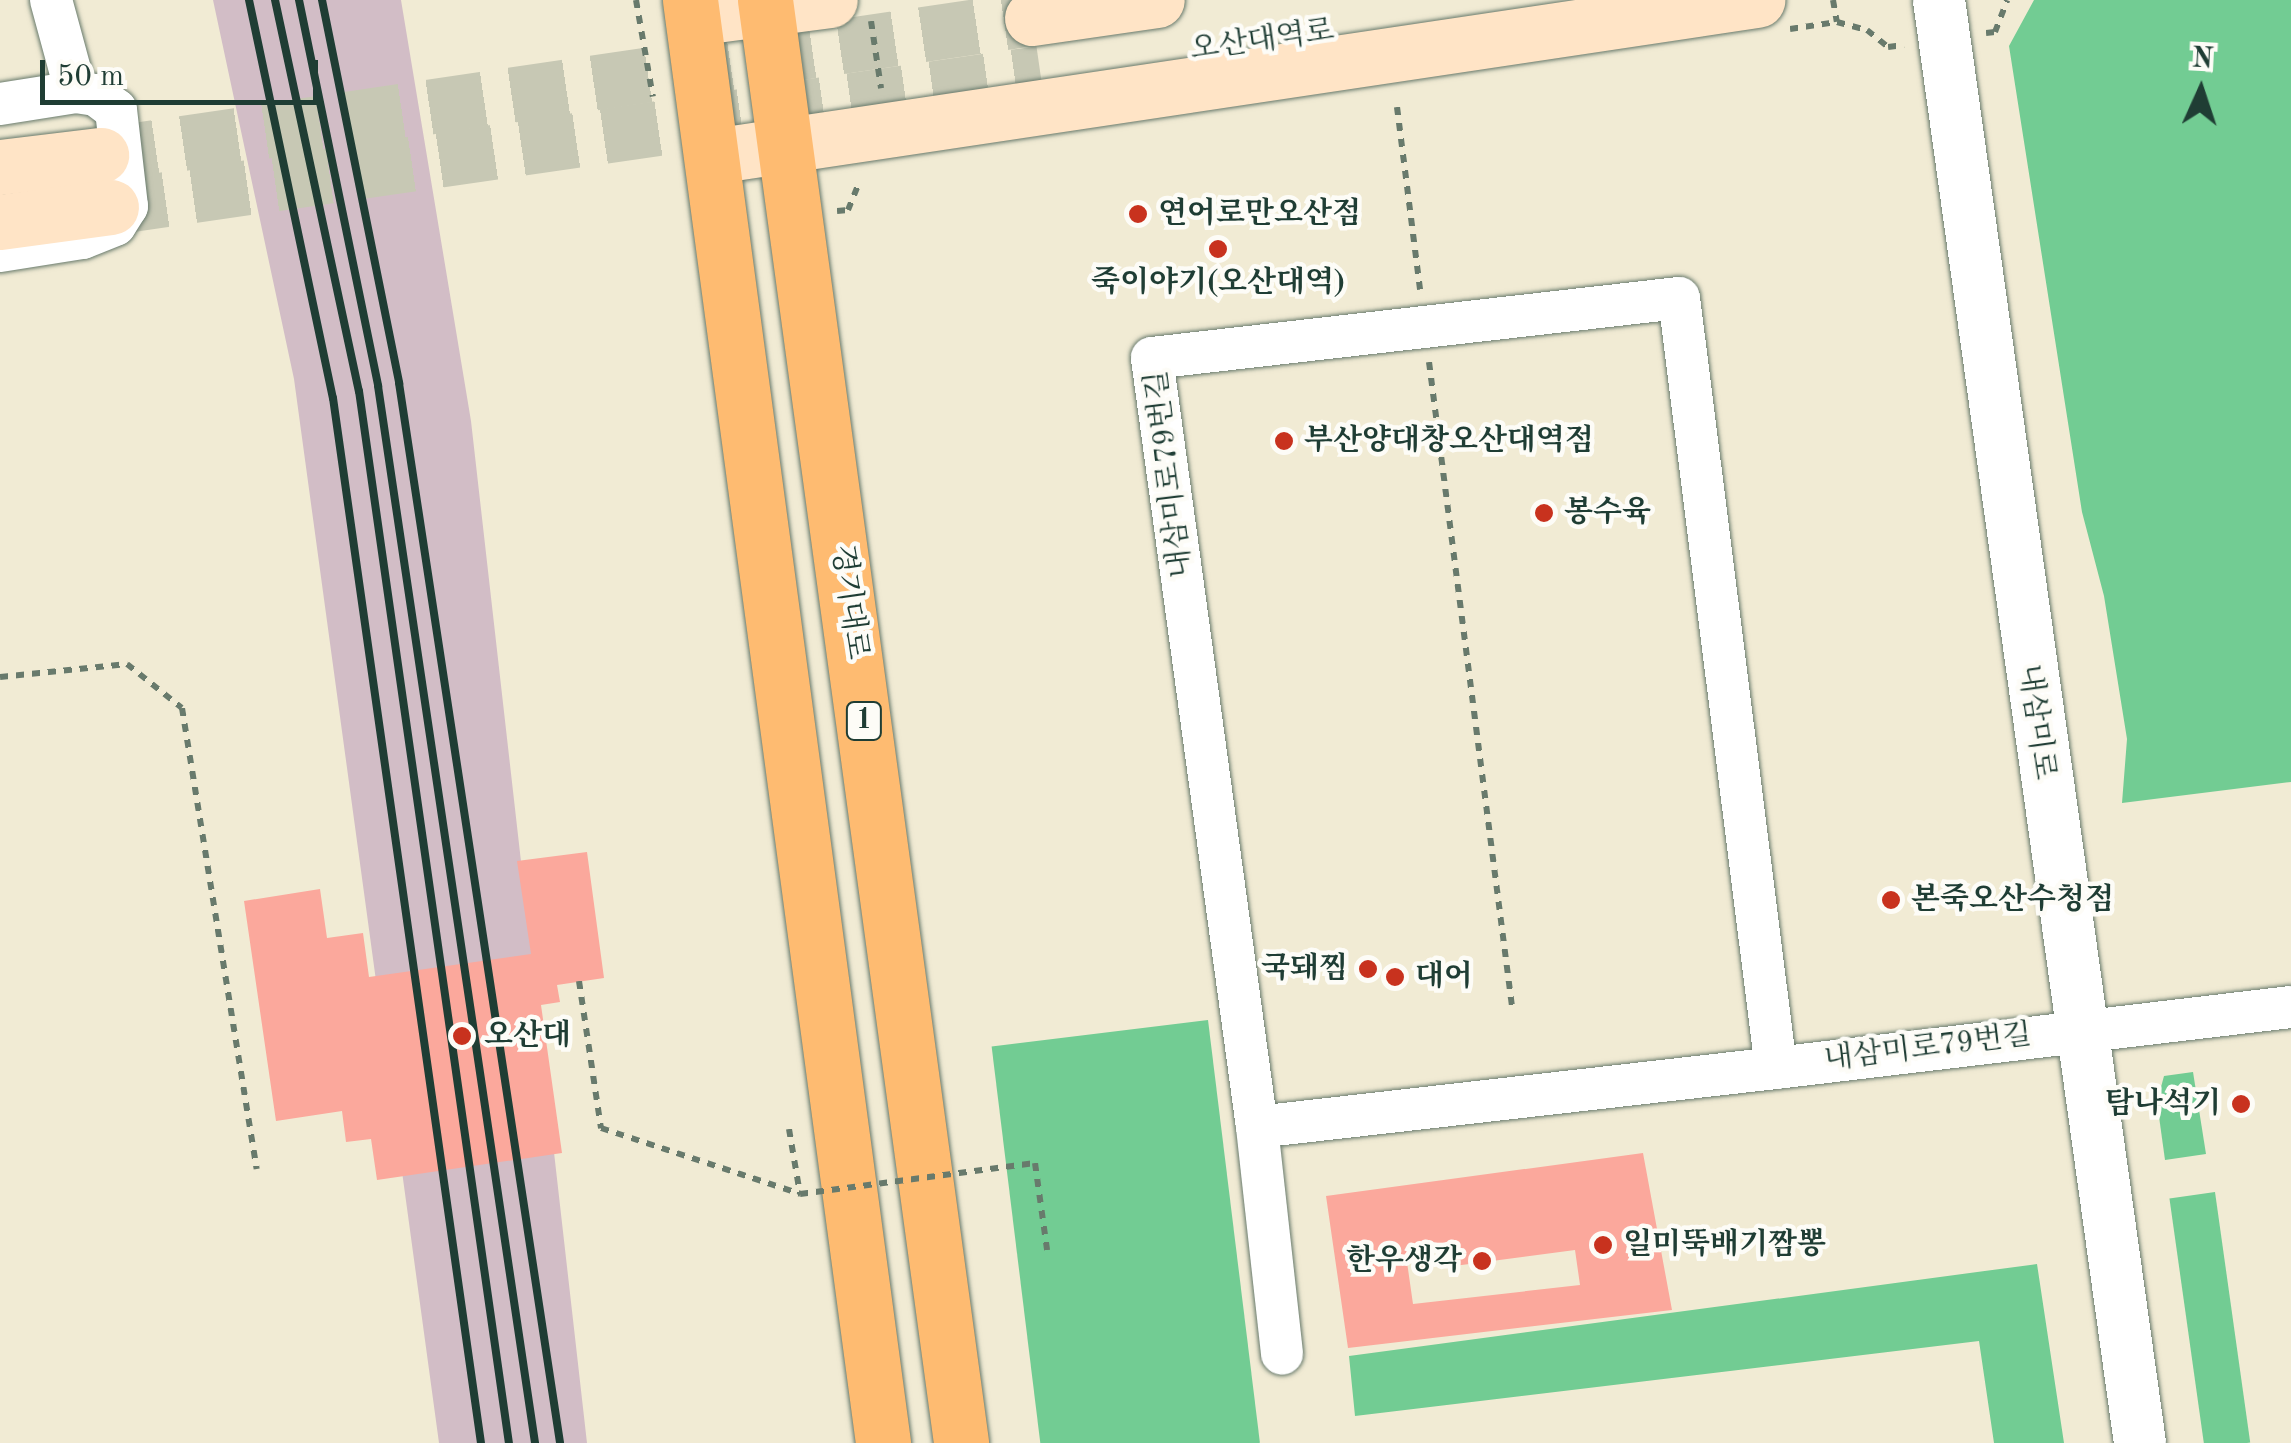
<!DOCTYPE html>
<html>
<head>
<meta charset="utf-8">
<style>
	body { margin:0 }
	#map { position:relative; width:2291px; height:1443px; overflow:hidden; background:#f1ebd4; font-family:"Old Standard TT","Noto Serif KR",serif }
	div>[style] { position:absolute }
	.industrial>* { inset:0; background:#d2bdc6 }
	.green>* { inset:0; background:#72cc93; transform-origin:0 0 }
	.building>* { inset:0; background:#fba89c }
	.secondary-tunnel>* { height:55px; margin-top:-27.5px; transform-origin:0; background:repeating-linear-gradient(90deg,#c7c8b4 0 55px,transparent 0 83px) }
	.path>* { height:6px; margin-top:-3px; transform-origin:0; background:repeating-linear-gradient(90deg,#687a6c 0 8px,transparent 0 16px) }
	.roads { filter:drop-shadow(0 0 2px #687a6c) drop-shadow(0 0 2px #687a6c) }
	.minor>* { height:42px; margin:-21px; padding:0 21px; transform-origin:21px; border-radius:21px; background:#fff }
	.tertiary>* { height:52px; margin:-26px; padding:0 26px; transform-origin:26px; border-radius:26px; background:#fff }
	.secondary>* { height:55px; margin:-27.5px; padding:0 27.5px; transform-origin:27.5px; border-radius:27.5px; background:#ffe4c6 }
	.primary>* { height:55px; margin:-27.5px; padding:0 27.5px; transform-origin:27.5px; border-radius:27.5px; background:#febb71 }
	.rail>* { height:8px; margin:-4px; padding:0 4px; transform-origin:4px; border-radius:4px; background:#1f3d34 }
	.path-bridge>* { height:6px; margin-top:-3px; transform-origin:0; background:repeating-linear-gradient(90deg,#687a6c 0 8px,transparent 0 16px) }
	.dots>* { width:28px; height:28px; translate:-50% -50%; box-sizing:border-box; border:5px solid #fdfcf7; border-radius:50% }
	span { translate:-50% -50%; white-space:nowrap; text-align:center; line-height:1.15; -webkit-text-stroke:9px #fdfcf7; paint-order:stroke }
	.shield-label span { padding:2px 8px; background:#fdfcf7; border:2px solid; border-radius:8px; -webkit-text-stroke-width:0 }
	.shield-label { font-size:28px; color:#1f3d34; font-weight:700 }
	.street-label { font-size:30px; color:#1f3d34 }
	.poi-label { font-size:30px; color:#1f3d34; font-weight:700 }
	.left { translate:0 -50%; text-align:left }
	.right { translate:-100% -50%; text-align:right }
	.north { position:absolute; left:2151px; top:40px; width:100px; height:100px; -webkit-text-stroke:8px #fdfcf7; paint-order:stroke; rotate:3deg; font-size:28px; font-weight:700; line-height:40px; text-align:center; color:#1f3d34 }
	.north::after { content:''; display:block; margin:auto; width:35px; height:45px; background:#1f3d34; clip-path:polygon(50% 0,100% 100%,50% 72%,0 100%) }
	.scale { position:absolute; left:40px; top:60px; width:278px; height:45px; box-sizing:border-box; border:5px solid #1f3d34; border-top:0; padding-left:12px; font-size:30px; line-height:35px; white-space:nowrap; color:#1f3d34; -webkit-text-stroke:8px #fdfcf7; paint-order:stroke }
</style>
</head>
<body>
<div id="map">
	<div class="industrial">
		<i style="clip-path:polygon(213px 0,401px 0,471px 421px,587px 1443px,439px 1443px,294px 379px)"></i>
	</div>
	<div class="green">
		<i style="clip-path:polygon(2034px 0,2291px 0,2291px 782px,2122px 803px,2127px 739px,2104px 596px,2082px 512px,2009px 46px)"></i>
		<i style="left:1208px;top:1020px;width:426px;height:218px;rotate:83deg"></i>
		<i style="clip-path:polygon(2193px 1072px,2206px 1154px,2165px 1160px,2157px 1102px,2164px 1076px)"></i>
		<i style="left:2215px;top:1192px;width:253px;height:46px;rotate:82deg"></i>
		<i style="clip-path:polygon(2037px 1264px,2064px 1443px,1994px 1443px,1979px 1341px,1355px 1416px,1349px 1356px)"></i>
	</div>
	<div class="building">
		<i style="clip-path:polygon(587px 852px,604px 978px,557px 985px,560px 1002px,541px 1005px,562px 1153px,377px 1180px,371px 1139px,346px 1142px,342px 1111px,276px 1121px,244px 901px,320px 889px,327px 938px,363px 933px,369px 977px,531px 954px,517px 861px)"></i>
		<i style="clip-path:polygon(evenodd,1643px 1153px,1672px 1310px,1348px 1348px,1326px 1196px,1643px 1153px,1575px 1250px,1580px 1285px,1413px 1304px,1406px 1255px,1436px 1251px,1439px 1268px,1575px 1250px)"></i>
	</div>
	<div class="secondary-tunnel">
		<i style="left:101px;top:155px;width:941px;rotate:-8.37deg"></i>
		<i style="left:111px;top:207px;width:939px;rotate:-8.21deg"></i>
	</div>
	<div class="path">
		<i style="left:636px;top:0;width:98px;rotate:80.1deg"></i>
		<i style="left:1833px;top:0;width:22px;rotate:80deg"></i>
		<i style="left:871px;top:21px;width:68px;rotate:81.5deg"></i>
		<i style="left:1790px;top:29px;width:48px;rotate:-8.5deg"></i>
		<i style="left:1837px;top:22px;width:31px;rotate:15deg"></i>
		<i style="left:1867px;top:30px;width:27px;rotate:39deg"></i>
		<i style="left:1888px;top:47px;width:16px;rotate:-7deg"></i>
		<i style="left:1986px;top:33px;width:9px;rotate:-6deg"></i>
		<i style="left:1995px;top:32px;width:34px;rotate:-69deg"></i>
		<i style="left:1397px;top:107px;width:184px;rotate:82.8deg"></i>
		<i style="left:837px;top:211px;width:11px;rotate:-5deg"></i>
		<i style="left:848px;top:210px;width:31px;rotate:-68deg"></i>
		<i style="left:1429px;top:362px;width:649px;rotate:82.66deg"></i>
		<i style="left:0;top:677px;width:128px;rotate:-5.8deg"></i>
		<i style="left:127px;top:664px;width:70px;rotate:38.7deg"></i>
		<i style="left:182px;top:708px;width:467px;rotate:80.8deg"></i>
		<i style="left:789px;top:1129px;width:66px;rotate:80.4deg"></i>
		<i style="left:1035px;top:1163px;width:88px;rotate:82.1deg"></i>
	</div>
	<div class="roads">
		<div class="minor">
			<i style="left:51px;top:0;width:95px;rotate:74.8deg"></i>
			<i style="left:0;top:104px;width:77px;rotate:-9deg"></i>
			<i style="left:76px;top:92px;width:20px;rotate:9deg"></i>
			<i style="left:96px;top:95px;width:25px;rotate:37deg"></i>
			<i style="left:116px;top:110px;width:97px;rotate:83.5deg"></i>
			<i style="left:127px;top:206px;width:22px;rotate:122deg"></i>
			<i style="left:115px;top:225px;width:35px;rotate:158deg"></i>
			<i style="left:82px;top:238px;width:83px;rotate:171deg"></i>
			<i style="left:1776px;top:1068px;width:522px;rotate:173.51deg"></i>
			<i style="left:1257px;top:1127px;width:776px;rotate:-97.78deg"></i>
			<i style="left:1152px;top:358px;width:530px;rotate:-6.5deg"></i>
			<i style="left:1679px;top:298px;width:776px;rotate:82.82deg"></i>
			<i style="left:1776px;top:1068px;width:519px;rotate:-6.76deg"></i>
			<i style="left:1257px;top:1127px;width:228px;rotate:83.7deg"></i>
		</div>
		<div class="tertiary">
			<i style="left:1939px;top:0;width:1457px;rotate:82.07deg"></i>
		</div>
		<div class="secondary">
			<i style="left:693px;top:18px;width:138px;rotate:-7.5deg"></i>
			<i style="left:1032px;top:18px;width:126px;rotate:-8.2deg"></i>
			<i style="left:713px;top:156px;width:1056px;rotate:-8.5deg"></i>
			<i style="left:0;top:167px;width:102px;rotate:-6.8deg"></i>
			<i style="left:0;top:222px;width:112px;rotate:-7.7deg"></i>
		</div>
		<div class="primary">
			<i style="left:690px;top:0;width:1456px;rotate:82.38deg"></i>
			<i style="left:765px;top:0;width:1456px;rotate:82.26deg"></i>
		</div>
	</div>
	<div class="rail">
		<i style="left:249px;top:0;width:407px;rotate:78.1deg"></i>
		<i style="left:333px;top:398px;width:1055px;rotate:81.94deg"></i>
		<i style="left:275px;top:0;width:400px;rotate:77.9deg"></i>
		<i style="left:359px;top:391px;width:1063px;rotate:81.89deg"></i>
		<i style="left:299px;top:0;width:394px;rotate:78.4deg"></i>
		<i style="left:378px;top:386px;width:1069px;rotate:81.55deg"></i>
		<i style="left:322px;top:0;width:391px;rotate:78.6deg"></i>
		<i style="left:399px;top:383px;width:1072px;rotate:81.36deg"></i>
	</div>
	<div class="path-bridge">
		<i style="left:579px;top:981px;width:149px;rotate:81.5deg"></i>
		<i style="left:601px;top:1128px;width:210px;rotate:18.3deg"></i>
		<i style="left:800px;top:1194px;width:237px;rotate:-7.5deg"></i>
	</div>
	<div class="dots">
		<i style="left:1138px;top:214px;background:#c8321e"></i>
		<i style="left:1218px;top:249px;background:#c8321e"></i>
		<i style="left:1284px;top:441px;background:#c8321e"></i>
		<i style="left:1544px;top:513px;background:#c8321e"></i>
		<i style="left:1891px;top:900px;background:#c8321e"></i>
		<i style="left:1368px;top:969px;background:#c8321e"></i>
		<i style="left:1395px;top:977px;background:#c8321e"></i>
		<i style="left:462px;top:1036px;background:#c8321e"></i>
		<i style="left:2241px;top:1104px;background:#c8321e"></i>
		<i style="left:1603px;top:1245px;background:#c8321e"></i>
		<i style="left:1482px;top:1261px;background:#c8321e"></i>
	</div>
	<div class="shield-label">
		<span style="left:864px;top:721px">1</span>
	</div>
	<div class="street-label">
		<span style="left:1262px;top:41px;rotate:-8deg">오산대역로</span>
		<span style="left:1170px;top:474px;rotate:-97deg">내삼미로79번길</span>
		<span style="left:849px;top:602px;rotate:82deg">경기대로</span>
		<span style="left:2036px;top:722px;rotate:82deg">내삼미로</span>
		<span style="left:1928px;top:1048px;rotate:-7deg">내삼미로79번길</span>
	</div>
	<div class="poi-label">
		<span class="left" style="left:1158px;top:214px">연어로만오산점</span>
		<span style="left:1218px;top:283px">죽이야기(오산대역)</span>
		<span class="left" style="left:1304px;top:441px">부산양대창오산대역점</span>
		<span class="left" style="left:1564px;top:513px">봉수육</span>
		<span class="left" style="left:1911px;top:900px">본죽오산수청점</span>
		<span class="right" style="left:1348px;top:969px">국돼찜</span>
		<span class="left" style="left:1415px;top:977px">대어</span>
		<span class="left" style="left:484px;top:1036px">오산대</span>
		<span class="right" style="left:2221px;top:1104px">탐나석기</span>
		<span class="left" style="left:1623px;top:1245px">일미뚝배기짬뽕</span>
		<span class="right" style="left:1462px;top:1261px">한우생각</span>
	</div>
	<div class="north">N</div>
	<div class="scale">50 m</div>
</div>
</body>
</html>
